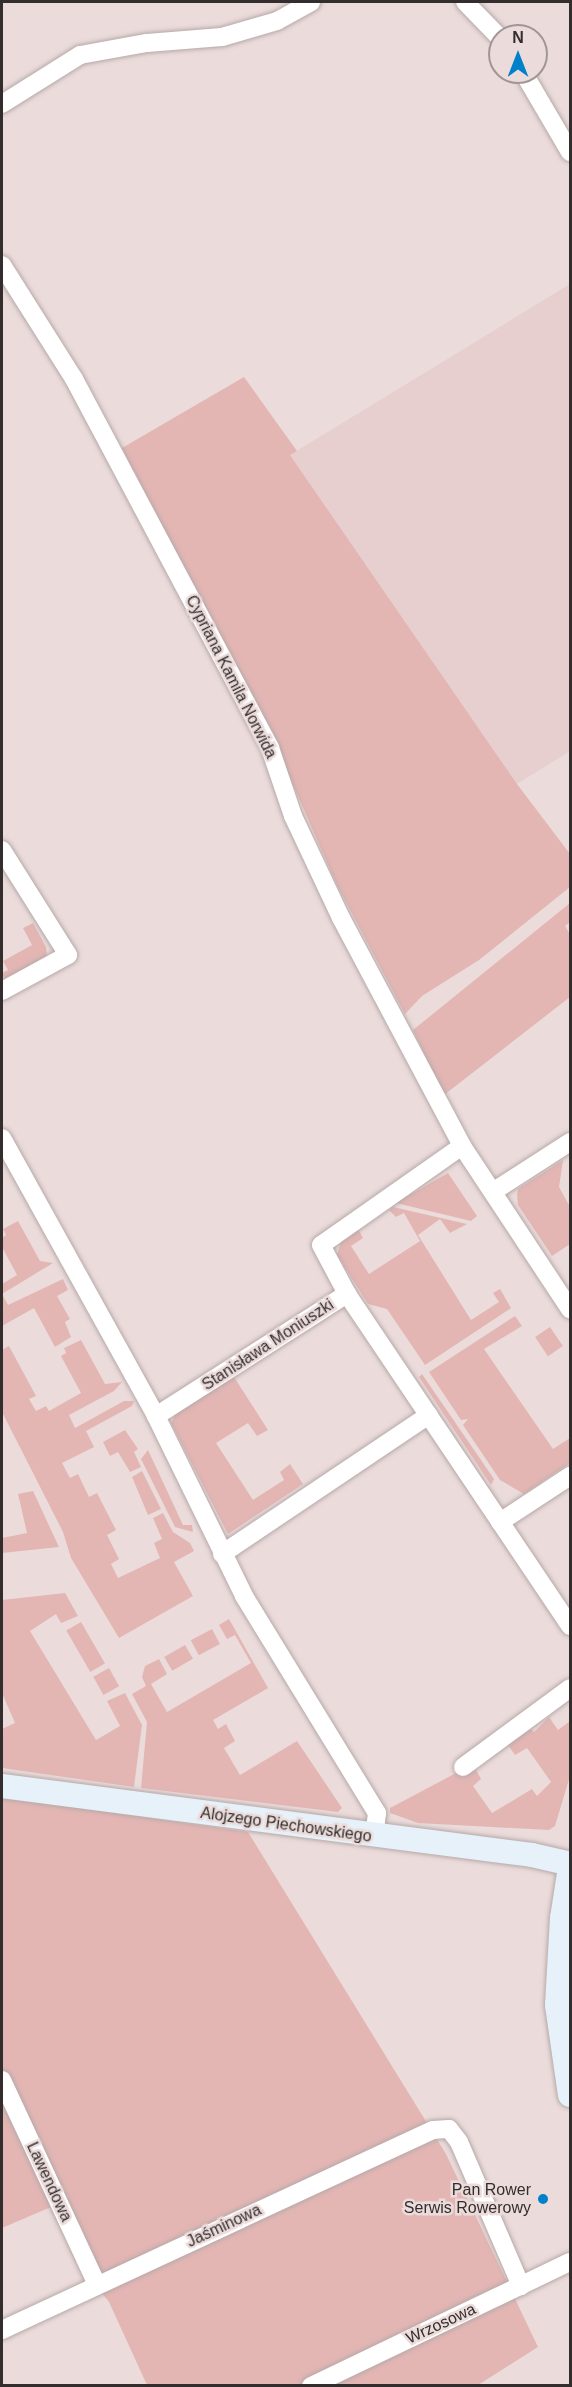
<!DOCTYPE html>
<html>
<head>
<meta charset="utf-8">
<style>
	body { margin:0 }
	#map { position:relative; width:572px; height:2387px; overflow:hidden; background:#ebdcdb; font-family:Arial,sans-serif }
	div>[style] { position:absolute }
	.built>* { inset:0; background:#e6cfce }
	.green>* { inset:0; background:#e3b6b4; transform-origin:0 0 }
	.roads { filter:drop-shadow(0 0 2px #b7a9a8) drop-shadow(0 0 2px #b7a9a8) }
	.street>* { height:18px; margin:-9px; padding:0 9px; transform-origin:9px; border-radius:9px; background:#fff }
	.secondary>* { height:24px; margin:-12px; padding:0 12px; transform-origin:12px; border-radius:12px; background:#e6f1fa }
	.dots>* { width:16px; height:16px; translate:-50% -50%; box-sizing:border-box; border:3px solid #ebdcdb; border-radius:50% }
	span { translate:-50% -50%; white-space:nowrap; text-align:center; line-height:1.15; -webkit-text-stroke:5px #ebdcdb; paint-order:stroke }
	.street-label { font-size:16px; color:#332e2d }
	.poi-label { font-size:16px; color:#332e2d }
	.right { translate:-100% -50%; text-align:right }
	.frame { position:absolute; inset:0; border:3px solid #332e2d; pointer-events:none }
	.north { position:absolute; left:488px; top:24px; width:60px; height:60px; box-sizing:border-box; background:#ebdcdb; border:2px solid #a19695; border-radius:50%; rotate:0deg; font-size:16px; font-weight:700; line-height:24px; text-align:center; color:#332e2d }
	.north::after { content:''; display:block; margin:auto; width:21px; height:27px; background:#0181c9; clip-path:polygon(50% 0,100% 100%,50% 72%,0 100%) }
</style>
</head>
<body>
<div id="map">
	<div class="built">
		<i style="clip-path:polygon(570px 284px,570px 751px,517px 784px,290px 455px)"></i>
	</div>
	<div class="green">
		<i style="clip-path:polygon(244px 377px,297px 451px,290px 455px,517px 784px,570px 854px,570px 887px,479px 960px,422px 996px,405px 1014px,337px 885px,280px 755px,122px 448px)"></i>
		<i style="clip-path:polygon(570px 903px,570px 922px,565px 926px,570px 934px,570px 997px,444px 1095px,413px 1030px)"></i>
		<i style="clip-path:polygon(33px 923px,46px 947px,47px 956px,5px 980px,2px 973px,8px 970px,3px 961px,32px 945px,23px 928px)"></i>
		<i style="clip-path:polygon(563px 1160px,559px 1187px,570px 1207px,570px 1244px,552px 1256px,518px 1205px,517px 1195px,518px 1189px)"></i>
		<i style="clip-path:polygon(448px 1173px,477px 1216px,471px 1221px,396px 1203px)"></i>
		<i style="clip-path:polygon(393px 1207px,467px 1224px,450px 1233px,440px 1219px,418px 1235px,471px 1320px,499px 1302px,493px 1293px,500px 1289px,511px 1308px,425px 1365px,387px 1309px,368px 1304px,337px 1255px,342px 1238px,358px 1229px,363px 1238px,351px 1246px,369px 1274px,420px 1241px,404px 1213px,396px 1217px,389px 1210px)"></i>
		<i style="clip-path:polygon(18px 1221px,40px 1261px,53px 1263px,2px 1294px,8px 1305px,63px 1279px,68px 1290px,57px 1296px,70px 1319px,65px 1322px,71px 1337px,55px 1347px,34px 1308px,2px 1326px,2px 1332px,2px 1284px,17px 1275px,2px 1247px,2px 1238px,6px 1235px,3px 1229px)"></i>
		<i style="clip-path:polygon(515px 1316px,522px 1326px,484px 1349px,553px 1449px,570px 1438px,570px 1463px,524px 1494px,500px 1480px,463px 1425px,468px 1419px,461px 1420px,429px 1372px)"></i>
		<i style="left:550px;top:1327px;width:23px;height:18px;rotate:56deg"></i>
		<i style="clip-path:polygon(81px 1340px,105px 1384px,122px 1382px,114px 1391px,69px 1415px,75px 1428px,124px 1401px,134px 1401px,132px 1406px,86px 1431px,94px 1447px,62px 1463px,70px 1478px,78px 1474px,89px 1497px,97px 1493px,116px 1530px,107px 1535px,119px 1559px,111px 1564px,118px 1578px,160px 1558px,154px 1543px,162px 1539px,153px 1518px,163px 1513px,173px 1532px,190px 1543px,194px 1551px,174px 1562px,193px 1596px,119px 1638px,71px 1558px,63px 1532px,2px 1412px,2px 1350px,9px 1346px,36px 1396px,29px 1399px,36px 1411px,46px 1406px,49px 1411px,81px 1393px,61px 1356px,66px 1353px,64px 1348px)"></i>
		<i style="clip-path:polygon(422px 1374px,494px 1479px,491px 1485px,419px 1377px)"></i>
		<i style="clip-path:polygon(234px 1377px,268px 1430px,257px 1436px,248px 1423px,216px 1443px,253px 1500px,284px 1480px,280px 1472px,290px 1464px,303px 1484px,228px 1534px,171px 1423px,176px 1413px)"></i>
		<i style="clip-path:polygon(125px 1430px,138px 1449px,134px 1452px,141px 1467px,130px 1472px,118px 1452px,110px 1456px,103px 1442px)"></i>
		<i style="clip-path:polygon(148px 1450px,183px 1525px,192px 1525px,193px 1532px,175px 1527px,141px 1459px)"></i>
		<i style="clip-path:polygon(142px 1471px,161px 1509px,148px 1515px,132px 1477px)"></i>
		<i style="clip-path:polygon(33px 1491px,59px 1547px,2px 1553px,2px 1538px,27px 1533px,18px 1494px)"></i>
		<i style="clip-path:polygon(65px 1593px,78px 1616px,61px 1623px,56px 1614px,30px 1631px,96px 1740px,120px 1726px,107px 1701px,125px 1693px,142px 1725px,134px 1787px,2px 1768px,2px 1729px,15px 1723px,2px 1693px,2px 1600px)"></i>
		<i style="clip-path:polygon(229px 1619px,268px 1688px,213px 1720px,218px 1729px,226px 1724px,235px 1741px,224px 1748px,240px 1775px,297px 1741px,342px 1808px,338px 1812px,141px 1788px,147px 1722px,132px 1694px,146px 1686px,142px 1677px,145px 1666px,159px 1659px,167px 1674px,151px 1684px,167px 1712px,251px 1663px,235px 1635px,227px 1639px,219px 1625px)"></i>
		<i style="left:81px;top:1622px;width:48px;height:17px;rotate:60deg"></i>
		<i style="left:212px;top:1629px;width:17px;height:24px;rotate:62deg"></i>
		<i style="left:185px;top:1645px;width:16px;height:24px;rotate:60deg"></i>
		<i style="left:109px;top:1668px;width:21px;height:18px;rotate:61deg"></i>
		<i style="clip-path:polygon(549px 1717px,558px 1730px,570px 1721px,570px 1776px,555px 1826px,549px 1830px,418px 1823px,390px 1813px,390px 1808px,458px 1772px,466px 1775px,476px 1770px,481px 1779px,473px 1786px,492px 1813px,532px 1789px,537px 1796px,551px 1782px,527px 1748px,515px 1755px,508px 1745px,531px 1729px,534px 1732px)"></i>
		<i style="clip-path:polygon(2px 1797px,248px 1832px,446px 2154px,538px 2347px,478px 2385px,147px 2385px,109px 2302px,75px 2260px,51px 2207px,2px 2228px)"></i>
	</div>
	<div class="roads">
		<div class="street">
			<i style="left:465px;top:2px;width:50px;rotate:45.8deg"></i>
			<i style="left:523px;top:72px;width:93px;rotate:59.6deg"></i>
			<i style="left:2px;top:104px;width:92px;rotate:-32.1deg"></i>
			<i style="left:80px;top:55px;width:68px;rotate:-10.2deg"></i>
			<i style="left:147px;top:43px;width:75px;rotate:-4.6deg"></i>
			<i style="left:222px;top:37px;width:57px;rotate:-16.2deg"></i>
			<i style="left:277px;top:21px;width:39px;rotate:-29deg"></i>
			<i style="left:2px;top:265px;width:135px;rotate:57.7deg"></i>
			<i style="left:74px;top:379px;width:418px;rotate:62deg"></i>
			<i style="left:270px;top:748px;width:72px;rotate:71.3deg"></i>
			<i style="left:293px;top:816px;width:113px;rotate:64.8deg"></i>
			<i style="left:341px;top:918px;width:258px;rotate:62deg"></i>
			<i style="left:462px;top:1146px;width:196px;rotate:56.5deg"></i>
			<i style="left:2px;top:850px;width:124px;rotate:57.8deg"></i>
			<i style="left:68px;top:955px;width:75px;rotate:151.4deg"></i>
			<i style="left:2px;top:1138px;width:318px;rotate:61deg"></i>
			<i style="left:156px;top:1416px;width:200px;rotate:63.9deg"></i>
			<i style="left:244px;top:1596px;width:255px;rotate:58.5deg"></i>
			<i style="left:377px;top:1813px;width:24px;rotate:97deg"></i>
			<i style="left:462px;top:1146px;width:172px;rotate:144.9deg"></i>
			<i style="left:321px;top:1245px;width:55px;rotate:62deg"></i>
			<i style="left:347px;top:1294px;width:400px;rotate:56.1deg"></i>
			<i style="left:494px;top:1191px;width:90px;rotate:-32.8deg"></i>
			<i style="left:156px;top:1416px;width:227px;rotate:-32.6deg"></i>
			<i style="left:500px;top:1522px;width:84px;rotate:-33.3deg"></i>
			<i style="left:222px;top:1554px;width:249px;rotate:-33.9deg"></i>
			<i style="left:463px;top:1767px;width:133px;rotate:-36.4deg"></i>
			<i style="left:2px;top:2080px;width:226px;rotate:65.1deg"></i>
			<i style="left:2px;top:2330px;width:475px;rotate:-24.9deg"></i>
			<i style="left:433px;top:2130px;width:16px;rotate:-4deg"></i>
			<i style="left:449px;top:2129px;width:16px;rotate:52deg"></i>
			<i style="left:459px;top:2142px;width:157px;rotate:66.7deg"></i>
			<i style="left:311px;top:2386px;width:287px;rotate:-25.6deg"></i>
		</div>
		<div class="secondary">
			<i style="left:2px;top:1786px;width:534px;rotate:7.42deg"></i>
			<i style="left:532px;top:1855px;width:39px;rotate:13deg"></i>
			<i style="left:570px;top:1867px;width:52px;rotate:98.9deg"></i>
			<i style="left:562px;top:1918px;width:87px;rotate:93.3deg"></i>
			<i style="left:557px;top:2005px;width:91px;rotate:81.8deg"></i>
		</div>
	</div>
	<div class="dots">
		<i style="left:543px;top:2199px;background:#0181c9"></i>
	</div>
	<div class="street-label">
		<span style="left:231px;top:677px;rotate:63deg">Cypriana Kamila Norwida</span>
		<span style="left:268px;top:1345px;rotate:-33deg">Stanisława Moniuszki</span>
		<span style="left:286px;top:1825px;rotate:8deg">Alojzego Piechowskiego</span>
		<span style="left:49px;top:2182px;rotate:65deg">Lawendowa</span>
		<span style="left:224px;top:2226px;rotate:-25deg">Jaśminowa</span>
		<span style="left:441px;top:2324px;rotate:-25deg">Wrzosowa</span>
	</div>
	<div class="poi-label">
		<span class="right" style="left:531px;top:2199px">Pan Rower<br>Serwis Rowerowy</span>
	</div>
	<div class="frame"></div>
	<div class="north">N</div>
</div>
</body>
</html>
